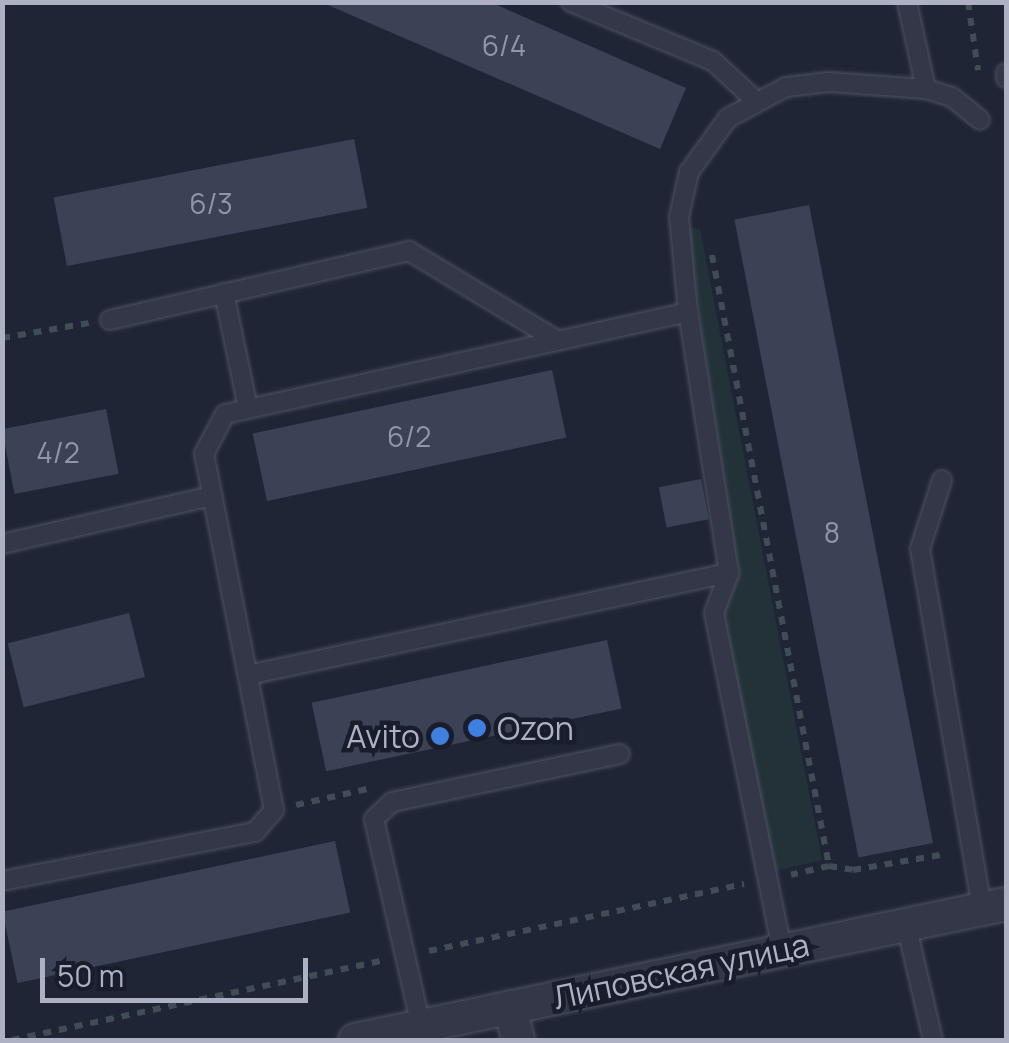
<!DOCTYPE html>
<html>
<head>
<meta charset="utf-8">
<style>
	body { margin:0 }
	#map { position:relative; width:1009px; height:1043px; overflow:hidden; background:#202536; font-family:Manrope,sans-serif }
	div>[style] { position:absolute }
	.green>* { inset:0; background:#233238 }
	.building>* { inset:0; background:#3c4256; transform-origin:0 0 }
	.path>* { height:6px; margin-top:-3px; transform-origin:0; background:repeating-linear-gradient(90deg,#404d55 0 8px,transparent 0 16px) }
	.roads { filter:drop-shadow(0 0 2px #4e5261) drop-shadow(0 0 2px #4e5261) }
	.service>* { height:18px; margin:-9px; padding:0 9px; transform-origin:9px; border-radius:9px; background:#343747 }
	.minor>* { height:32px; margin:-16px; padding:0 16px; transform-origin:16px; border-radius:16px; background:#343747 }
	.dots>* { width:28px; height:28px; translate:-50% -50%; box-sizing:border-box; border:5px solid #191d2b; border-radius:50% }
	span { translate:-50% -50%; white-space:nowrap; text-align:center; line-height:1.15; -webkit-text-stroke:9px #191d2b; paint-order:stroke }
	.number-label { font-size:28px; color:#9295a8 }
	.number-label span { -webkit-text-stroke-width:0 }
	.poi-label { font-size:32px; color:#aeb1c3 }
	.left { translate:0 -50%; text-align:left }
	.right { translate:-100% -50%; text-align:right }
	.street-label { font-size:32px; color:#aeb1c3 }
	.frame { position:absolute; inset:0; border:5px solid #aeb1c3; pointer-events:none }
	.scale { position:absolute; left:40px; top:958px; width:268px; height:45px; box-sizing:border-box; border:5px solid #aeb1c3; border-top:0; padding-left:12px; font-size:30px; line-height:35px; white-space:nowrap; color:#aeb1c3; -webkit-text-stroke:8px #191d2b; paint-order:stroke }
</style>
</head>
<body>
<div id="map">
	<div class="green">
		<i style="clip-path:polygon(686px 227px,700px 229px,822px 860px,774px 871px,723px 615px,739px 575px)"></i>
	</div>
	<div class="building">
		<i style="clip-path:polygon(321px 2px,490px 2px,686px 88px,660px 149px)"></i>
		<i style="left:354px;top:139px;width:70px;height:306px;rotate:79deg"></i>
		<i style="left:809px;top:205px;width:650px;height:76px;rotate:79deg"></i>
		<i style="left:552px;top:370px;width:69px;height:306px;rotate:78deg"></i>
		<i style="left:106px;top:409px;width:66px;height:106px;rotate:79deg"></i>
		<i style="left:701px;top:479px;width:41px;height:43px;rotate:79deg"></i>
		<i style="left:129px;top:613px;width:66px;height:125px;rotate:76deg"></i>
		<i style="left:607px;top:640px;width:70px;height:302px;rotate:78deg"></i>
		<i style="left:335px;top:841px;width:73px;height:340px;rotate:78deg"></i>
	</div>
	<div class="path">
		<i style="left:968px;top:2px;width:69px;rotate:81.6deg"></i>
		<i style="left:712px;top:255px;width:622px;rotate:79.16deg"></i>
		<i style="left:829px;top:866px;width:39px;rotate:167deg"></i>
		<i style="left:2px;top:338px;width:88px;rotate:-9.8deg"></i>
		<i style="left:296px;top:805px;width:73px;rotate:-12.7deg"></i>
		<i style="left:829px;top:866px;width:24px;rotate:9deg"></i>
		<i style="left:853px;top:870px;width:94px;rotate:-9.8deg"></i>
		<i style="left:429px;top:951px;width:322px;rotate:-12deg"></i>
		<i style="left:12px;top:1040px;width:378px;rotate:-12.1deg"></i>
	</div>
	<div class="roads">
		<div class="service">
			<i style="left:571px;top:2px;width:154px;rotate:22.6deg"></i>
			<i style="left:713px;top:61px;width:56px;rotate:42.8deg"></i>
			<i style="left:907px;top:2px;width:89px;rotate:77.7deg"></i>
			<i style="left:1006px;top:73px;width:5px;rotate:90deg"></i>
			<i style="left:224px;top:293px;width:117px;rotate:78.2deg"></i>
			<i style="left:110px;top:320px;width:307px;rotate:-13deg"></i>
			<i style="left:409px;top:251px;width:170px;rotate:31.1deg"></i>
			<i style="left:942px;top:480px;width:72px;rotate:107.7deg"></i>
			<i style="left:920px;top:549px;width:365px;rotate:80.2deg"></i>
			<i style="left:2px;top:544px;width:215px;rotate:-12.9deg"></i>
			<i style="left:248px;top:675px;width:492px;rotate:-12deg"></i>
			<i style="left:2px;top:881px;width:258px;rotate:-11deg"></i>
			<i style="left:255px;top:832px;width:29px;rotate:-49deg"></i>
			<i style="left:274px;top:810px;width:363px;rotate:-101.1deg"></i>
			<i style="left:204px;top:454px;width:45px;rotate:-62.3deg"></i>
			<i style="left:225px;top:414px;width:474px;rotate:-12.4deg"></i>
			<i style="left:906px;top:924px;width:119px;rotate:76.9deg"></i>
			<i style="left:782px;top:950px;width:344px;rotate:-101.4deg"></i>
			<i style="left:714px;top:613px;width:43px;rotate:-69.4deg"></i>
			<i style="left:729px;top:573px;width:264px;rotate:-98.9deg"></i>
			<i style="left:688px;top:312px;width:95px;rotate:-95.4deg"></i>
			<i style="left:679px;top:217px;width:46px;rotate:-77.5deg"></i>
			<i style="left:689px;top:172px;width:67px;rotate:-54.2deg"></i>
			<i style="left:728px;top:118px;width:66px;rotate:-28.1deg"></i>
			<i style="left:786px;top:87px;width:43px;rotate:-6.6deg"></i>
			<i style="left:829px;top:82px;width:97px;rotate:4.1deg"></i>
			<i style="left:926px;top:89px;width:27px;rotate:17deg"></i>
			<i style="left:952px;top:97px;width:36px;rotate:39deg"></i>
			<i style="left:421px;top:1026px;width:212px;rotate:-102.8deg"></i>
			<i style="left:374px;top:819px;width:25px;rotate:-43deg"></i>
			<i style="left:392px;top:802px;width:233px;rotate:-11.9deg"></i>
		</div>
		<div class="minor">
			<i style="left:510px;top:1007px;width:34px;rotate:76deg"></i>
			<i style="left:355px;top:1040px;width:665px;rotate:-11.8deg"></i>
		</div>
	</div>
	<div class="dots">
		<i style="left:477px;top:728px;background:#3f7fe0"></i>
		<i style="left:440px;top:736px;background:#3f7fe0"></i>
	</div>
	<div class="number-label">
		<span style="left:504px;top:45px">6/4</span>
		<span style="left:211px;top:203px">6/3</span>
		<span style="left:409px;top:436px">6/2</span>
		<span style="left:58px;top:452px">4/2</span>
		<span style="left:832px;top:532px">8</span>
	</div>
	<div class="poi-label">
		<span class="left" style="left:497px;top:728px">Ozon</span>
		<span class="right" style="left:420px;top:736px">Avito</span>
	</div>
	<div class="street-label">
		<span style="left:681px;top:971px;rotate:-12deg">Липовская улица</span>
	</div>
	<div class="frame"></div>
	<div class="scale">50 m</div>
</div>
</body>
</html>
